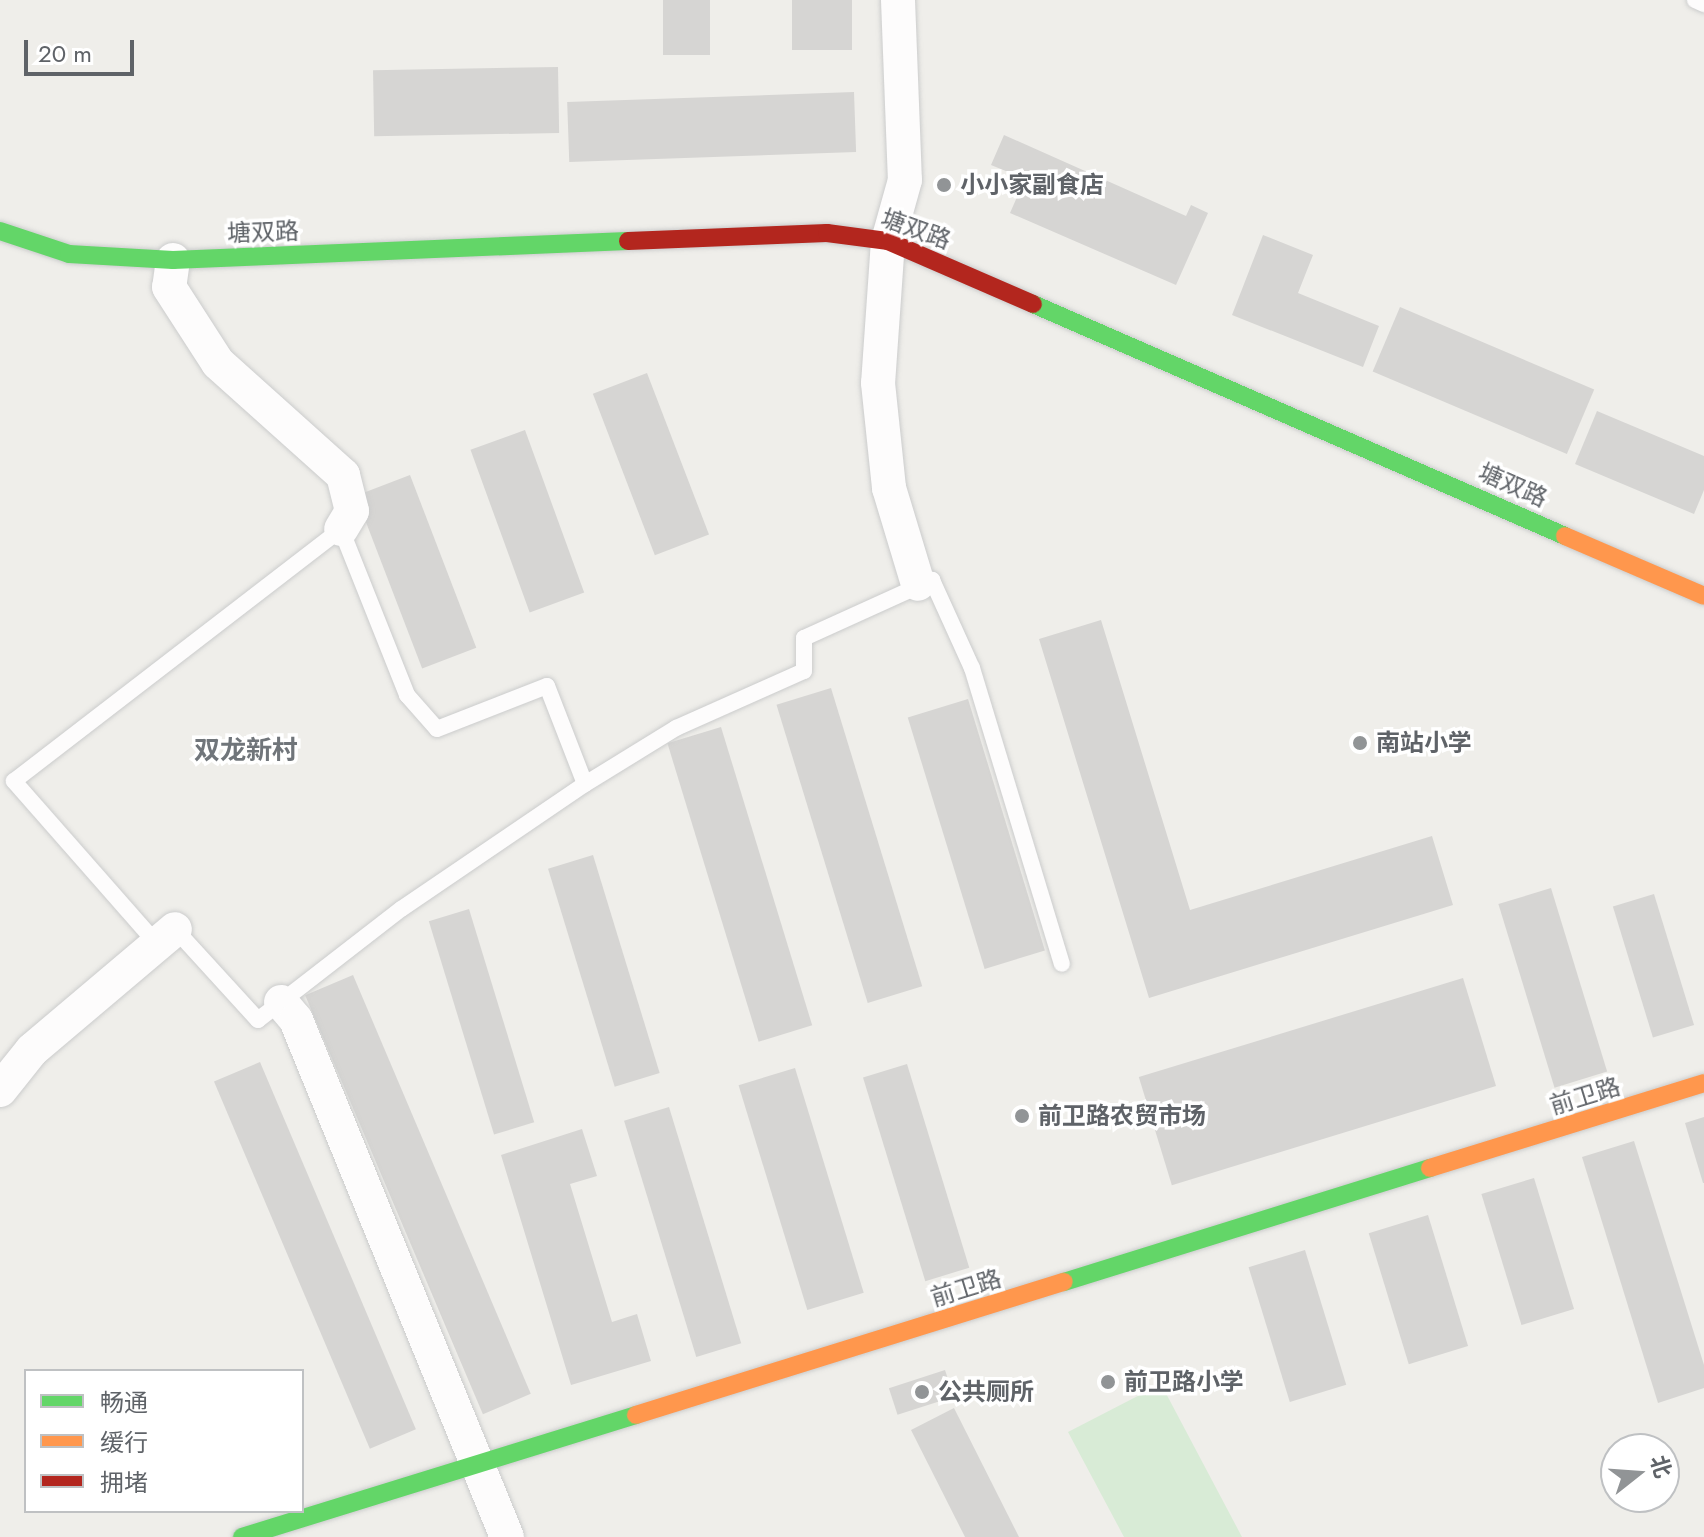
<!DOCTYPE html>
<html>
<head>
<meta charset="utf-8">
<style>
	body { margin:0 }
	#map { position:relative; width:1704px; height:1537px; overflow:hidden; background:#efeeea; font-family:Jost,"Noto Sans SC",sans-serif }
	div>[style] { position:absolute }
	.green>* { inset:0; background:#d8ebd6 }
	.building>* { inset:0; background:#d6d5d3; transform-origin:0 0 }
	.roads { filter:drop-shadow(0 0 2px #cbcccc) drop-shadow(0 0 2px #cbcccc) }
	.lane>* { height:16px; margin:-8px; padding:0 8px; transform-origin:8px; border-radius:8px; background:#fdfcfc }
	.street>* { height:34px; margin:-17px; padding:0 17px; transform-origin:17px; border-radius:17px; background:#fdfcfc }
	.fast>* { height:18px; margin:-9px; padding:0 9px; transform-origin:9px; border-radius:9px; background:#63d668 }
	.slow>* { height:18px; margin:-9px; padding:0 9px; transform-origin:9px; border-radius:9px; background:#ff974d }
	.jam>* { height:18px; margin:-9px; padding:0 9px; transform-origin:9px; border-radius:9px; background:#b3261e }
	.dots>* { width:22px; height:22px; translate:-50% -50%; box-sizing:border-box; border:4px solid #fff; border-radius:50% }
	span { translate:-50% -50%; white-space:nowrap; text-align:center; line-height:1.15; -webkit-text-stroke:7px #fff; paint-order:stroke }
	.poi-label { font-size:24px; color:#5f6368; font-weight:700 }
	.left { translate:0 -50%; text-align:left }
	.street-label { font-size:24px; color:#5f6368 }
	.neighbourhood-label { font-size:26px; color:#70757a; font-weight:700 }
	.legend { position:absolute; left:24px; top:1369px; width:280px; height:144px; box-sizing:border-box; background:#fff; border:2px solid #bfc1c3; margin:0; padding:10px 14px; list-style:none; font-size:24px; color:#5f6368 }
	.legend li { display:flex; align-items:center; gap:16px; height:40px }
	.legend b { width:40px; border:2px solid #bfc1c3 }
	.north { position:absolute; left:1600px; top:1433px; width:80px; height:80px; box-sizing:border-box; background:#fff; border:2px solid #bfc1c3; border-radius:50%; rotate:73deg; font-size:22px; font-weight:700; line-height:32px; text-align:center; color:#5f6368 }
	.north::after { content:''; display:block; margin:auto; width:28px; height:36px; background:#919496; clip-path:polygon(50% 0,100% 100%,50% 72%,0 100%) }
	.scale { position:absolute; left:24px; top:40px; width:110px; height:36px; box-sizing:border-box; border:4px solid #5f6368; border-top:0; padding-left:10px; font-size:24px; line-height:28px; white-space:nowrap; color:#5f6368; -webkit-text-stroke:6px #fff; paint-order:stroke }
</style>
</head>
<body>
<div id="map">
	<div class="green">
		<i style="clip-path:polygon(1161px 1384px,1242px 1537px,1124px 1537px,1068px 1432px)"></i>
	</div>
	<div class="building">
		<i style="left:663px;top:0;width:47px;height:55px"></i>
		<i style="left:792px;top:0;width:60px;height:50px"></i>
		<i style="left:558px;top:67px;width:66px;height:185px;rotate:89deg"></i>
		<i style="left:854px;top:92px;width:60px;height:287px;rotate:88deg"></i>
		<i style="clip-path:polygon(1004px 135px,1186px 216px,1191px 205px,1208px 213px,1176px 285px,1010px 213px,1025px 179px,991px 165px)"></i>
		<i style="clip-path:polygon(1263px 235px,1313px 255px,1298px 293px,1379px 326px,1363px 367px,1232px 315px)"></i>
		<i style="left:1400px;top:307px;width:211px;height:70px;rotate:23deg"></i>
		<i style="left:647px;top:373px;width:173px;height:58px;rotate:69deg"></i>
		<i style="clip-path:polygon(1597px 411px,1704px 456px,1704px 490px,1694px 514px,1575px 464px)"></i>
		<i style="left:525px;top:430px;width:173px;height:58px;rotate:70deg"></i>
		<i style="left:410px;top:475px;width:185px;height:58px;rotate:69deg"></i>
		<i style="clip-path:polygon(1101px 620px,1190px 910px,1432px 836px,1453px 905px,1149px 998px,1039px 639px)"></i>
		<i style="left:831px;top:688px;width:312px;height:57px;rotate:73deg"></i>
		<i style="left:968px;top:699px;width:263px;height:63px;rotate:73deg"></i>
		<i style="left:721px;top:727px;width:312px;height:56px;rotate:73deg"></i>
		<i style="left:593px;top:855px;width:228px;height:47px;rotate:73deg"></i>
		<i style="left:1551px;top:888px;width:192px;height:55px;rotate:73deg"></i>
		<i style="left:1654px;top:894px;width:137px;height:43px;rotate:73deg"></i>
		<i style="left:469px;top:909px;width:223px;height:42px;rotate:73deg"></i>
		<i style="left:353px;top:975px;width:455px;height:52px;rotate:67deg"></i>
		<i style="left:1463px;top:978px;width:113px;height:339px;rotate:73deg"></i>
		<i style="left:260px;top:1062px;width:399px;height:50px;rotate:67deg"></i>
		<i style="left:907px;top:1064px;width:213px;height:46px;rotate:73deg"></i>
		<i style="left:795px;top:1068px;width:235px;height:59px;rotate:73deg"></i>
		<i style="left:669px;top:1107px;width:247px;height:47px;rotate:73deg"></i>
		<i style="clip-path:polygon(1704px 1117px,1704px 1183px,1703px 1183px,1685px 1123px)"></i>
		<i style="clip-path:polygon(582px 1129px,597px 1176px,570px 1184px,612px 1322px,637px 1314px,651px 1361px,571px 1385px,501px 1155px)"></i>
		<i style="clip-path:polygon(1634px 1141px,1704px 1365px,1704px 1388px,1658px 1403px,1582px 1157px)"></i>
		<i style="left:1534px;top:1178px;width:137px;height:55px;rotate:73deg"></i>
		<i style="left:1428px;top:1215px;width:137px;height:62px;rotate:73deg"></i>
		<i style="left:1305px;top:1250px;width:141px;height:59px;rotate:73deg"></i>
		<i style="left:945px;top:1370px;width:28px;height:59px;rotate:72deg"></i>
		<i style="clip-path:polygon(954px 1408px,1019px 1537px,965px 1537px,911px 1430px)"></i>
	</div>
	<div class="roads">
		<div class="lane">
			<i style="left:1695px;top:0;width:10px;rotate:24deg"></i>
			<i style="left:585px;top:784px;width:107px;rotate:-31.6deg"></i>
			<i style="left:676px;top:728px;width:140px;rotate:-24deg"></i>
			<i style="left:804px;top:671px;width:33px;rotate:-90deg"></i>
			<i style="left:804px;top:638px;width:141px;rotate:-24.4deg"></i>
			<i style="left:932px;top:580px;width:97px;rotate:65.6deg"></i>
			<i style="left:972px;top:668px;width:309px;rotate:73.1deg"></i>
			<i style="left:157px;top:944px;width:217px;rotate:-131.3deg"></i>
			<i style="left:14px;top:781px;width:413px;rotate:-37.6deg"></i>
			<i style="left:341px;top:529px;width:179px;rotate:68.3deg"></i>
			<i style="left:407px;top:695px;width:45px;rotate:48.6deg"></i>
			<i style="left:437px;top:729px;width:118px;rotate:-21.4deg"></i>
			<i style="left:547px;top:686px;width:105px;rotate:68.8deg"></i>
			<i style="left:585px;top:784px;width:222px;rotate:145.8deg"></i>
			<i style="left:401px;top:909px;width:181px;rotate:142.2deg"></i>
			<i style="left:258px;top:1020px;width:123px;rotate:-132.4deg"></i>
		</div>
		<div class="street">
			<i style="left:898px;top:0;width:180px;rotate:87.8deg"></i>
			<i style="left:905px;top:180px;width:63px;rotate:105.6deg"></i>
			<i style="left:888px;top:241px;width:142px;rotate:94deg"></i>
			<i style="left:878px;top:383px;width:106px;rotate:84deg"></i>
			<i style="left:889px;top:488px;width:100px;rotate:73.2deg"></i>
			<i style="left:173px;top:260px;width:27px;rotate:98deg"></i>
			<i style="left:169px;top:287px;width:90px;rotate:57.2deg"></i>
			<i style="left:218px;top:363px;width:168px;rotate:41.9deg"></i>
			<i style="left:343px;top:475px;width:37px;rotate:76deg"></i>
			<i style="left:352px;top:511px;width:21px;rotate:121deg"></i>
			<i style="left:281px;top:1002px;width:23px;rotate:50deg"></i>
			<i style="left:296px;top:1020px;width:558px;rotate:67.8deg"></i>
			<i style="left:0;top:1090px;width:51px;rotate:-51.3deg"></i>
			<i style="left:32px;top:1050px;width:187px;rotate:-40.2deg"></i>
		</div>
		<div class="fast">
			<i style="left:0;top:231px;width:73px;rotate:18.4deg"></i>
			<i style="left:69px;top:254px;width:104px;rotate:3.3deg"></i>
			<i style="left:173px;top:260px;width:455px;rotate:-2.4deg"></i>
			<i style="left:1033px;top:304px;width:580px;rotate:23.56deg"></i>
			<i style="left:1064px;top:1282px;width:383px;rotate:-17.3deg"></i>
			<i style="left:242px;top:1537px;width:412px;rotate:-17.2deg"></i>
		</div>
		<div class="slow">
			<i style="left:1565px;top:536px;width:151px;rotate:23.3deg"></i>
			<i style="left:1430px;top:1168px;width:287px;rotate:-17.2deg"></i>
			<i style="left:636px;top:1415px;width:448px;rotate:-17.3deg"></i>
		</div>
		<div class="jam">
			<i style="left:628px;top:241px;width:199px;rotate:-2.3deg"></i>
			<i style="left:827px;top:233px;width:62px;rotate:7.5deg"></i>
			<i style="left:888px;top:241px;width:158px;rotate:23.5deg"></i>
		</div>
	</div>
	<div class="dots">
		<i style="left:944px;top:185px;background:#919496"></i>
		<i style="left:1360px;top:743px;background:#919496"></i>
		<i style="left:1022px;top:1116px;background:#919496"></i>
		<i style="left:1108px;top:1382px;background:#919496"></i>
		<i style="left:922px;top:1392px;background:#919496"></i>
	</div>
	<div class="poi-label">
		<span class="left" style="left:960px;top:185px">小小家副食店</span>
		<span class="left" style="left:1376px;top:743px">南站小学</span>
		<span class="left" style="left:1038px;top:1116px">前卫路农贸市场</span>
		<span class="left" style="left:1124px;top:1382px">前卫路小学</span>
		<span class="left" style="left:938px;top:1392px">公共厕所</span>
	</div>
	<div class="street-label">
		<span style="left:916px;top:229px;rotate:20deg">塘双路</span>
		<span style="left:263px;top:232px;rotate:-2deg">塘双路</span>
		<span style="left:1513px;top:485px;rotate:24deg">塘双路</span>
		<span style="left:1585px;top:1096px;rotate:-17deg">前卫路</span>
		<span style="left:966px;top:1288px;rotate:-17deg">前卫路</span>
	</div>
	<div class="neighbourhood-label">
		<span style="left:246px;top:751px">双龙新村</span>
	</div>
	<ul class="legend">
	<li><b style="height:10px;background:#63d668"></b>畅通</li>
	<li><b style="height:10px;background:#ff974d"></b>缓行</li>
	<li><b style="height:10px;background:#b3261e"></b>拥堵</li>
	</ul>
	<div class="north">北</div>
	<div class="scale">20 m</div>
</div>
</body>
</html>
